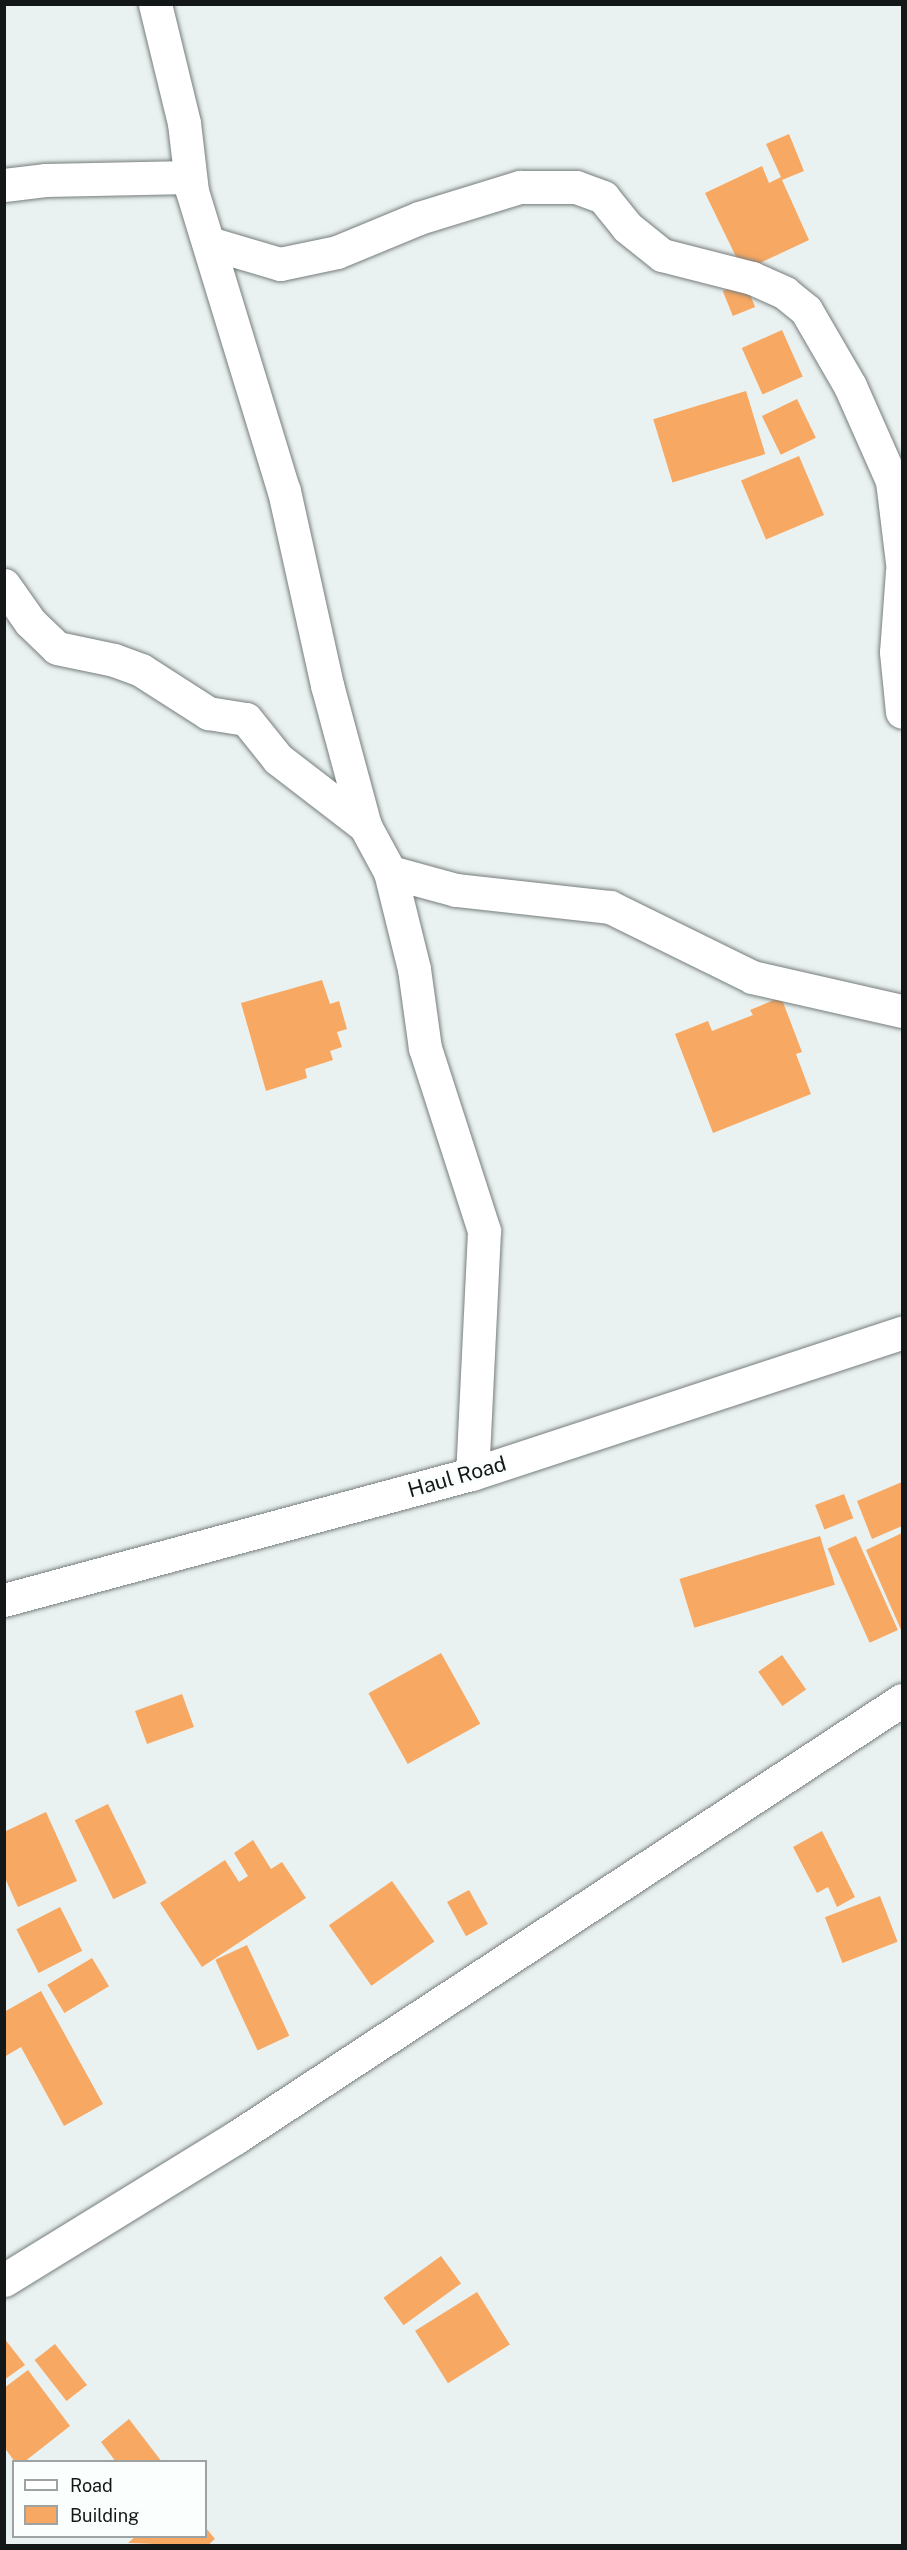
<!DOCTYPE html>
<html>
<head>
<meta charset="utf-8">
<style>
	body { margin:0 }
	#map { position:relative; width:907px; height:2550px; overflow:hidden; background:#eaf2f1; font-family:"Public Sans",sans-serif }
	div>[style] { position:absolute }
	.building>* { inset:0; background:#f7a862; transform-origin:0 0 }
	.roads { filter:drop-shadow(0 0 2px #767d7c) drop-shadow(0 0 2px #767d7c) }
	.street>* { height:33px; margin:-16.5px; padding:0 16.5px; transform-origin:16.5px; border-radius:16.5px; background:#fff }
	span { translate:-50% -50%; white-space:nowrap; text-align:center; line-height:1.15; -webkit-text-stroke:6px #fafffe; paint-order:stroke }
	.street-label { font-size:21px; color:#141717 }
	.frame { position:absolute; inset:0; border:6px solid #141717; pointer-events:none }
	.legend { position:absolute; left:12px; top:2460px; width:195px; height:78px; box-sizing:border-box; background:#fafffe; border:2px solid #9ea2a2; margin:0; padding:8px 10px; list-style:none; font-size:18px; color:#141717 }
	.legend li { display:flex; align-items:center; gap:12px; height:30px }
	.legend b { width:30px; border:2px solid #9ea2a2 }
</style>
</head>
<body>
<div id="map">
	<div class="building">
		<i style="clip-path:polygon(789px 134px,804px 171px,782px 180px,809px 240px,743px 271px,705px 193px,762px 166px,769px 183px,781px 177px,766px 144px)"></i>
		<i style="left:745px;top:282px;width:27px;height:24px;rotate:68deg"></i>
		<i style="left:782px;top:330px;width:51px;height:44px;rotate:66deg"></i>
		<i style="left:746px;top:391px;width:66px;height:97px;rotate:73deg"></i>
		<i style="left:797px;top:399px;width:43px;height:39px;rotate:64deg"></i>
		<i style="left:799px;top:456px;width:64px;height:63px;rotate:67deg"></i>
		<i style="clip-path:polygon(322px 980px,330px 1004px,339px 1001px,347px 1029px,337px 1032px,342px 1047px,330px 1051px,333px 1060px,305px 1069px,307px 1078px,266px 1091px,241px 1003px)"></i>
		<i style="clip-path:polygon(781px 997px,802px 1052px,796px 1054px,811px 1094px,713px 1133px,675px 1034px,708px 1021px,712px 1031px,753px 1015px,750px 1010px)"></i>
		<i style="clip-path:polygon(902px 1482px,902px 1526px,872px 1539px,857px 1501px)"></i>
		<i style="left:844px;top:1494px;width:26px;height:31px;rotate:69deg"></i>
		<i style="clip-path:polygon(902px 1533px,902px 1632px,866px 1550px)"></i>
		<i style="left:820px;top:1536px;width:51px;height:147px;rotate:73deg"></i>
		<i style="left:856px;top:1536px;width:103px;height:31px;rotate:66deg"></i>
		<i style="left:441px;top:1653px;width:81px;height:83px;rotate:61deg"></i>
		<i style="left:782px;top:1655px;width:42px;height:29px;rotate:55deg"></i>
		<i style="left:182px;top:1694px;width:35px;height:50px;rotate:70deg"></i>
		<i style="left:108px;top:1804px;width:88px;height:37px;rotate:64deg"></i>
		<i style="clip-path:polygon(46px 1812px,77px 1881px,18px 1907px,4px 1876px,4px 1832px)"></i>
		<i style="clip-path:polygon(822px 1831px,855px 1897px,837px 1907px,828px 1887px,817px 1893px,793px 1847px)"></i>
		<i style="clip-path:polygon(253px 1840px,271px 1869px,282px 1862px,306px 1898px,202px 1967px,160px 1903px,225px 1860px,239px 1882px,248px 1876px,234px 1853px)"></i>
		<i style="left:392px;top:1881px;width:74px;height:77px;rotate:55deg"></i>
		<i style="left:469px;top:1890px;width:39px;height:25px;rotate:61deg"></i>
		<i style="left:880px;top:1896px;width:49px;height:59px;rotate:69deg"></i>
		<i style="left:60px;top:1907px;width:49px;height:49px;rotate:63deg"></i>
		<i style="left:247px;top:1945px;width:100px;height:35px;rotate:65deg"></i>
		<i style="left:92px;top:1958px;width:33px;height:52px;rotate:59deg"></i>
		<i style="clip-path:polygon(41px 1991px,103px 2104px,64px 2126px,21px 2047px,4px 2057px,4px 2012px)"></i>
		<i style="left:441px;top:2256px;width:34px;height:71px;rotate:54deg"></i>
		<i style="left:477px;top:2292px;width:62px;height:73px;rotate:58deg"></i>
		<i style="clip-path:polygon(4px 2338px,25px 2365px,4px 2380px)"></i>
		<i style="left:55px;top:2344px;width:52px;height:26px;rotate:52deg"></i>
		<i style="clip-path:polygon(28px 2370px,70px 2426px,24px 2462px,15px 2462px,4px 2447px,4px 2388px)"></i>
		<i style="clip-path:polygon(129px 2419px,162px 2462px,116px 2462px,101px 2442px)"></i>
		<i style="clip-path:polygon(206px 2528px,215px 2539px,207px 2546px,128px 2543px,136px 2536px,206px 2536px)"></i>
	</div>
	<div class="roads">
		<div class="street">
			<i style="left:155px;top:4px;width:122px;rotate:76.3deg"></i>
			<i style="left:184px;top:123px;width:68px;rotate:83.3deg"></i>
			<i style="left:192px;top:191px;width:314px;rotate:73deg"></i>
			<i style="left:284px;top:491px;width:199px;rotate:77.5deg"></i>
			<i style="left:327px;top:685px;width:146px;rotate:74.9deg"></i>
			<i style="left:365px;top:826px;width:52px;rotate:61.5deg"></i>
			<i style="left:390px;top:872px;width:100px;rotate:76.1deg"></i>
			<i style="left:414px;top:969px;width:80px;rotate:82.1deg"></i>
			<i style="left:425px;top:1048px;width:192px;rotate:72.1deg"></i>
			<i style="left:484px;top:1231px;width:243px;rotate:92.8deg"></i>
			<i style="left:4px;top:185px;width:41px;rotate:-7deg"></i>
			<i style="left:45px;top:180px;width:145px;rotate:-1.2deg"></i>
			<i style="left:209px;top:243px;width:74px;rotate:16.5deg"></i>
			<i style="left:280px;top:264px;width:58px;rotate:-11.9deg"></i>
			<i style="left:337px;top:252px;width:89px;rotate:-22.5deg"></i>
			<i style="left:419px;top:218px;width:106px;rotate:-17.1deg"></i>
			<i style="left:520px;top:187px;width:56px"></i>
			<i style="left:576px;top:187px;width:29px;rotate:20deg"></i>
			<i style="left:603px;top:197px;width:38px;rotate:51deg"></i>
			<i style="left:627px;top:227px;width:45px;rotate:38.7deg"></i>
			<i style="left:662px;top:255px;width:93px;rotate:14.3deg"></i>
			<i style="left:752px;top:278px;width:36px;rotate:24deg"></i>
			<i style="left:785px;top:293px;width:27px;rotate:39deg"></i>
			<i style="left:806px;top:310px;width:88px;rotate:59.9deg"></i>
			<i style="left:850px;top:386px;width:104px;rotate:66.1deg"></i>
			<i style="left:892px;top:481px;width:83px;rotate:83deg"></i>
			<i style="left:902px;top:571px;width:81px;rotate:94.2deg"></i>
			<i style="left:896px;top:652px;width:60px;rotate:84.3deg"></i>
			<i style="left:4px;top:585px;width:45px;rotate:54.9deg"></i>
			<i style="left:30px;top:622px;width:37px;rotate:44deg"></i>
			<i style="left:57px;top:648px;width:58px;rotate:11.9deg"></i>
			<i style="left:114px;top:660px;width:29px;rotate:20deg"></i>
			<i style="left:141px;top:670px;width:80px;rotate:32.7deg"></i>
			<i style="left:208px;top:713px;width:38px;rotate:9deg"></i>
			<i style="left:246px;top:719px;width:51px;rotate:51.3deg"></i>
			<i style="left:278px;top:759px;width:110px;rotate:37.6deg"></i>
			<i style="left:390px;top:872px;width:68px;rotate:15.3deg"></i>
			<i style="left:456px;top:890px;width:155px;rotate:6.3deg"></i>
			<i style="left:610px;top:907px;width:158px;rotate:26.2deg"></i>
			<i style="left:752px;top:977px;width:154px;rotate:12.8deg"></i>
			<i style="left:4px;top:1600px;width:485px;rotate:-15.1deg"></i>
			<i style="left:472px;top:1474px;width:453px;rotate:-18.2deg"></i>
			<i style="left:4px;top:2280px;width:271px;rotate:-31.6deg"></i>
			<i style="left:235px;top:2138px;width:798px;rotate:-33.29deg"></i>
		</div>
	</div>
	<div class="street-label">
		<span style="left:457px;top:1477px;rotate:-16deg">Haul Road</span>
	</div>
	<div class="frame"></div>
	<ul class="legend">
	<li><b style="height:8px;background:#fff"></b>Road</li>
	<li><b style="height:16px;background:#f7a862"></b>Building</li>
	</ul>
</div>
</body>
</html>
